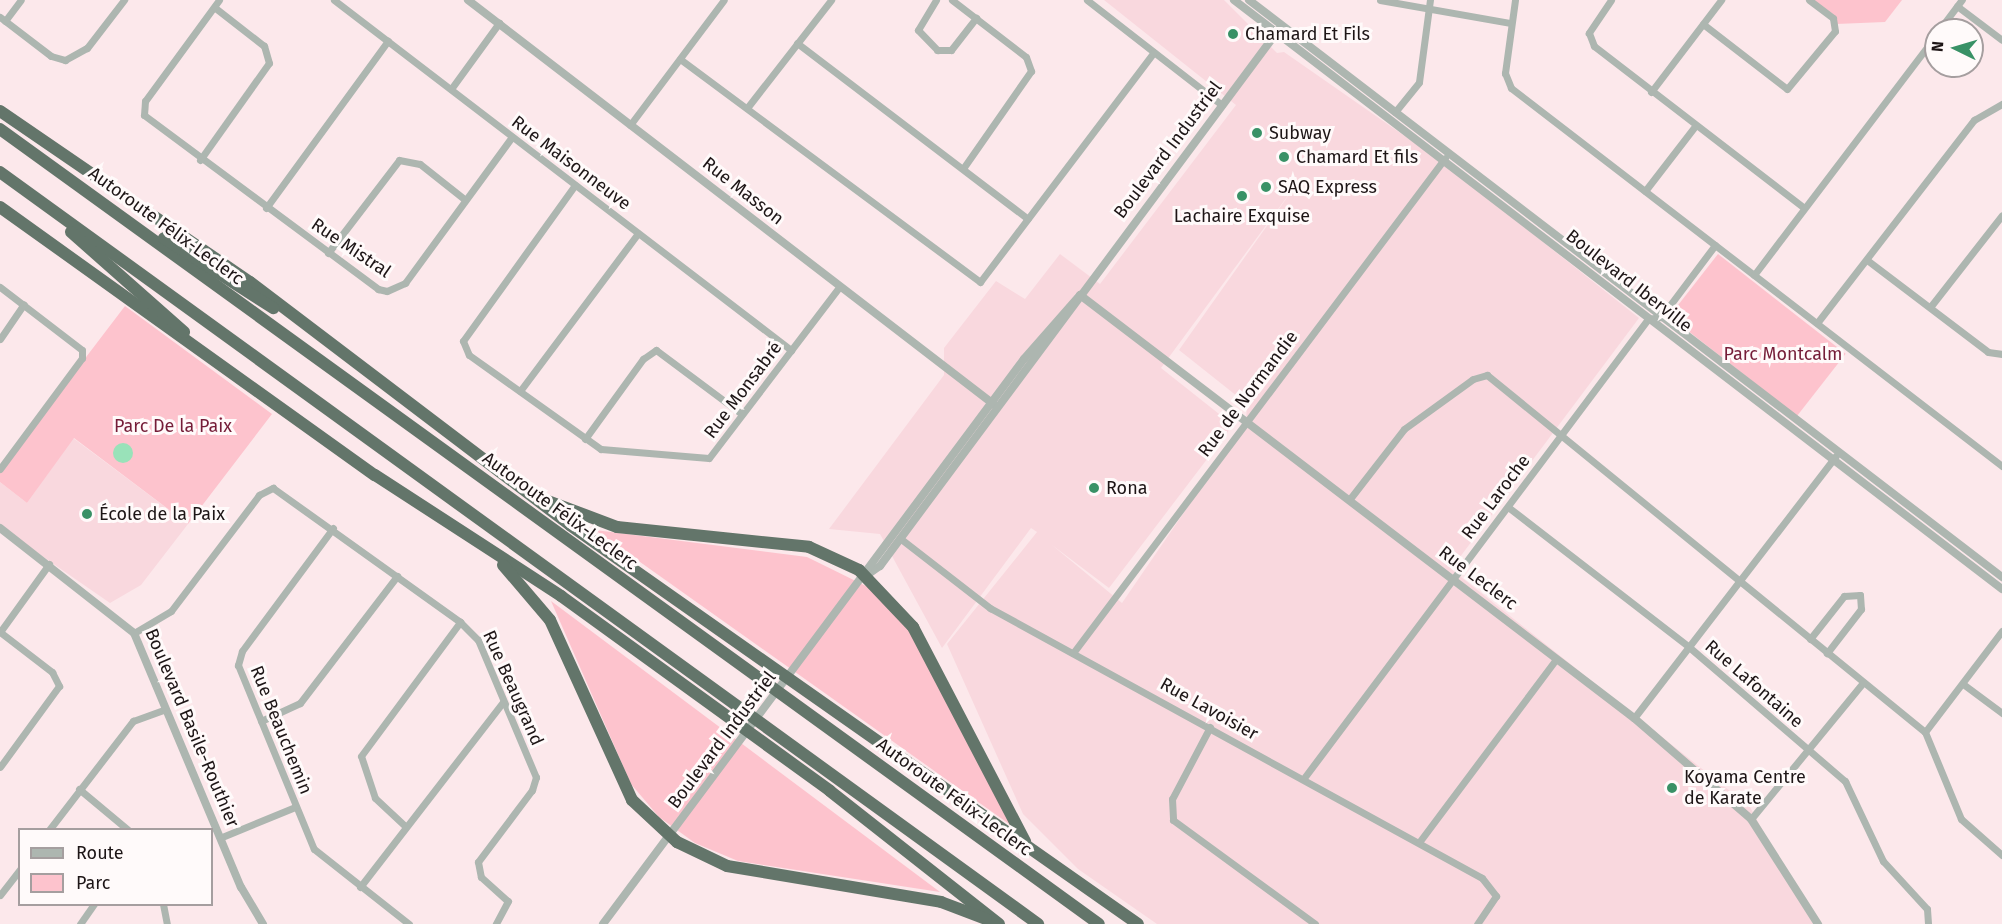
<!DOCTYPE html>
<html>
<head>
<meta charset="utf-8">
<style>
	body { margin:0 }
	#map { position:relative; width:2002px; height:924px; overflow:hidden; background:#fce8eb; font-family:"Fira Sans",sans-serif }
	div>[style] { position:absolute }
	.built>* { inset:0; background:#f9d8de }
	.green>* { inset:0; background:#fdc3cd; transform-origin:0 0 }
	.water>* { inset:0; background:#99e2b9 }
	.round { border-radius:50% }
	.minor>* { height:7px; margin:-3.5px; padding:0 3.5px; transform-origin:3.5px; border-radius:3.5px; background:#adb6b0 }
	.tertiary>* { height:8px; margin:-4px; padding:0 4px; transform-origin:4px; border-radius:4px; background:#adb6b0 }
	.motorway>* { height:12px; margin:-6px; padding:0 6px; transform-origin:6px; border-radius:6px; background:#63756a }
	.dots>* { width:16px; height:16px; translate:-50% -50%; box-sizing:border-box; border:3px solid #fffafa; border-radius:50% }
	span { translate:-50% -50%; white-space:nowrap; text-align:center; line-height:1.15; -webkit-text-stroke:6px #fffafa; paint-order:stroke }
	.poi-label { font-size:18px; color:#1d1516 }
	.left { translate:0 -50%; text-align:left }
	.street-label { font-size:18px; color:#1d1516 }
	.park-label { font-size:18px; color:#751d38 }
	.legend { position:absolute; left:18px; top:828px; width:195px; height:78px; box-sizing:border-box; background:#fffafa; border:2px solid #a59e9f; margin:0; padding:8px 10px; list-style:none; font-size:18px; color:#1d1516 }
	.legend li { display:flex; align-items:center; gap:12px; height:30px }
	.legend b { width:30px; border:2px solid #a59e9f }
	.north { position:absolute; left:1924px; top:18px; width:60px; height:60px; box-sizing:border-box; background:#fffafa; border:2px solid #a59e9f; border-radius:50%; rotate:275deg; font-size:16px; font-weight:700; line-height:24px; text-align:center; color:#1d1516 }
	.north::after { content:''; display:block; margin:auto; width:21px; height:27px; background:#399166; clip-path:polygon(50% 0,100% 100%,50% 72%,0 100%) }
</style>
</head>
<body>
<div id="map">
	<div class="built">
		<i style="clip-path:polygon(evenodd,1104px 0,1224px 0,1277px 53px,1284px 52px,1442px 162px,1639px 318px,1451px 569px,1750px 807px,1813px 924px,1157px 924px,1078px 869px,1023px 814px,947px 644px,1037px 532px,1031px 528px,942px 648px,880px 534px,829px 529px,944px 375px,944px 348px,996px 281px,1025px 299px,1060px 254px,1100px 284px,1236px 105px,1104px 0,1298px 182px,1179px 350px,1247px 404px,1246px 422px,1122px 603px,1052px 545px,1109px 588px,1233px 425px,1161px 368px,1298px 182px)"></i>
		<i style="clip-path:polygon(73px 438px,188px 524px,141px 585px,110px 603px,0 527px,0 482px,27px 503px)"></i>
	</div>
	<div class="green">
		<i style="clip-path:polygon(1809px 0,1902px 0,1885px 22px,1836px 24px)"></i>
		<i style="left:1718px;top:254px;width:162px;height:79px;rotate:38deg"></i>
		<i style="clip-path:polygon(125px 306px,272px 414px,188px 524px,74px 438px,27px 503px,0 482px,0 470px)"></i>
		<i style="clip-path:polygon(595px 530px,807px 557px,878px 592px,908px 628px,1012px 826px)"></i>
		<i style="clip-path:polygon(551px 601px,940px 892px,738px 861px,695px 843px,659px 817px,631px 784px)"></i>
	</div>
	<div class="water">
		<i class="round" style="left:113px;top:443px;width:20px;height:20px"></i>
	</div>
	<div class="minor">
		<i style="left:219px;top:0;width:125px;rotate:126.2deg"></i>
		<i style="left:145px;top:101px;width:14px;rotate:94deg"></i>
		<i style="left:144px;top:115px;width:292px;rotate:36.6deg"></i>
		<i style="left:378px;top:289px;width:9px;rotate:13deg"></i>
		<i style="left:387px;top:291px;width:20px;rotate:-24deg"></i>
		<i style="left:405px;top:283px;width:181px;rotate:-53.8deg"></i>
		<i style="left:334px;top:0;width:576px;rotate:37.45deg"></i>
		<i style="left:936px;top:0;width:35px;rotate:121deg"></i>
		<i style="left:918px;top:30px;width:28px;rotate:46deg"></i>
		<i style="left:937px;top:50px;width:14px"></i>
		<i style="left:951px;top:50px;width:41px;rotate:-52deg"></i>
		<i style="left:952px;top:0;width:93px;rotate:37.6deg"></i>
		<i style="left:1026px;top:57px;width:15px;rotate:70deg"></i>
		<i style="left:1031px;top:71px;width:117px;rotate:124.9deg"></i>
		<i style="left:1087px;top:0;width:171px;rotate:37.9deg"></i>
		<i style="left:1380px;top:0;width:133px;rotate:10deg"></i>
		<i style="left:1515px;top:0;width:74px;rotate:97.8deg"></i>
		<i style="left:1505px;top:73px;width:16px;rotate:68deg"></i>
		<i style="left:1511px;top:88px;width:620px;rotate:37.59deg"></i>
		<i style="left:1611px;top:0;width:40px;rotate:124deg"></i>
		<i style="left:1589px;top:33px;width:14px;rotate:69deg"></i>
		<i style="left:1594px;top:46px;width:265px;rotate:37.6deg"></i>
		<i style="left:1957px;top:6px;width:56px;rotate:37.1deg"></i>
		<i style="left:0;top:17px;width:64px;rotate:37.4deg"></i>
		<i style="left:51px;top:56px;width:15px;rotate:16deg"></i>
		<i style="left:65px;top:60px;width:25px;rotate:-29deg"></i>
		<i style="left:87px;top:48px;width:61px;rotate:-52.4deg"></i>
		<i style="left:5px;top:21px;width:26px;rotate:-53deg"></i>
		<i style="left:1703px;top:24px;width:106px;rotate:37.7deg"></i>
		<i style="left:1787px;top:89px;width:75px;rotate:-50.4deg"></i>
		<i style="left:1835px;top:31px;width:13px;rotate:-99deg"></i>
		<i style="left:1833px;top:18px;width:30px;rotate:-143deg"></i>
		<i style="left:1939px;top:30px;width:38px;rotate:-53deg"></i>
		<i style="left:797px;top:43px;width:290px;rotate:37.3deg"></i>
		<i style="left:680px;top:59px;width:374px;rotate:36.6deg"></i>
		<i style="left:980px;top:282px;width:288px;rotate:-52.9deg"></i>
		<i style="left:451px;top:89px;width:82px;rotate:-54deg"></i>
		<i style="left:1651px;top:92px;width:116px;rotate:-52.7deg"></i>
		<i style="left:747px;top:108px;width:137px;rotate:-52.1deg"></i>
		<i style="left:1395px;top:112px;width:38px;rotate:-51deg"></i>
		<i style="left:1419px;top:82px;width:83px;rotate:-82.4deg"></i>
		<i style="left:630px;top:125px;width:156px;rotate:-53.1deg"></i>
		<i style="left:200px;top:160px;width:119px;rotate:-54.6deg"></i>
		<i style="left:269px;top:63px;width:18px;rotate:-106deg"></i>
		<i style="left:264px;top:46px;width:63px;rotate:-142deg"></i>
		<i style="left:575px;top:185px;width:192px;rotate:125.7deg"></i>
		<i style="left:463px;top:341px;width:15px;rotate:67deg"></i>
		<i style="left:469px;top:355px;width:162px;rotate:35.5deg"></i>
		<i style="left:601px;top:449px;width:108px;rotate:4.8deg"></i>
		<i style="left:709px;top:458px;width:216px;rotate:-52.7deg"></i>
		<i style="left:1645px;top:191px;width:82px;rotate:-52.4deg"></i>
		<i style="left:266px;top:208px;width:207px;rotate:-53.9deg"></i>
		<i style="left:328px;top:253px;width:117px;rotate:-52.6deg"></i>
		<i style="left:399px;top:160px;width:21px;rotate:11deg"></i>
		<i style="left:420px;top:164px;width:56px;rotate:38.5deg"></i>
		<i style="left:1867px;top:260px;width:152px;rotate:37.2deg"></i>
		<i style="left:1988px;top:352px;width:14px;rotate:8deg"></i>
		<i style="left:1754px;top:275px;width:301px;rotate:-52.8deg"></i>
		<i style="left:0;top:287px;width:103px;rotate:37.5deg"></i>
		<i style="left:82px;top:350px;width:8px;rotate:90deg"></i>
		<i style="left:82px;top:358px;width:138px;rotate:126.5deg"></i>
		<i style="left:1931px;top:306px;width:115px;rotate:-52deg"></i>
		<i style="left:1817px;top:323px;width:257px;rotate:-52.3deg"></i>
		<i style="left:1974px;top:120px;width:32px;rotate:-30deg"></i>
		<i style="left:0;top:339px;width:42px;rotate:-55.6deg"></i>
		<i style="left:520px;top:391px;width:197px;rotate:-53.2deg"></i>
		<i style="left:585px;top:439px;width:99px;rotate:-54.1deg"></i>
		<i style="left:643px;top:359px;width:16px;rotate:-35deg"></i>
		<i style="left:656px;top:350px;width:107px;rotate:36.7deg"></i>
		<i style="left:1349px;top:500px;width:90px;rotate:-52.2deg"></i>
		<i style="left:1404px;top:429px;width:85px;rotate:-35.9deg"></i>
		<i style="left:1473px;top:379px;width:15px;rotate:-16deg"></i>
		<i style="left:1487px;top:375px;width:565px;rotate:39.18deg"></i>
		<i style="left:1925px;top:732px;width:94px;rotate:67.5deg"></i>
		<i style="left:1961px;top:819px;width:55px;rotate:41.3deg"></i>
		<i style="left:1508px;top:507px;width:229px;rotate:37.7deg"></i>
		<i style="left:1689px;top:647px;width:206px;rotate:40.7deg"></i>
		<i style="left:1845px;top:781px;width:89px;rotate:64.6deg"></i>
		<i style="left:1883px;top:861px;width:65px;rotate:47.5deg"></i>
		<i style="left:1927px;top:909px;width:15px;rotate:86deg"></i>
		<i style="left:333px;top:528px;width:153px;rotate:126.5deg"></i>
		<i style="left:242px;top:651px;width:15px;rotate:106deg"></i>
		<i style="left:238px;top:665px;width:199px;rotate:67.6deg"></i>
		<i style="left:314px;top:849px;width:121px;rotate:38.3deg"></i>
		<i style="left:901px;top:539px;width:113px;rotate:37.8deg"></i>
		<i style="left:990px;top:608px;width:561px;rotate:28.76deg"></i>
		<i style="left:1482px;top:878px;width:23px;rotate:52deg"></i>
		<i style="left:1496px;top:896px;width:34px;rotate:124deg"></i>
		<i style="left:0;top:632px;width:66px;rotate:37.6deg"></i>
		<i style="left:52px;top:672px;width:16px;rotate:63deg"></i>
		<i style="left:59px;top:686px;width:100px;rotate:126.1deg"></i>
		<i style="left:0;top:632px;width:84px;rotate:-54.2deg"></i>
		<i style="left:134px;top:633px;width:43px;rotate:-30.7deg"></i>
		<i style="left:171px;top:611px;width:146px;rotate:-52.8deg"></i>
		<i style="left:259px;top:495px;width:16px;rotate:-27deg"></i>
		<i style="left:273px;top:488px;width:230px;rotate:35.6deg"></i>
		<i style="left:460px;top:622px;width:25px;rotate:45deg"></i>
		<i style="left:478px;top:640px;width:149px;rotate:67.1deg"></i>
		<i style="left:536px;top:777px;width:14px;rotate:107deg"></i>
		<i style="left:532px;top:790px;width:90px;rotate:126.9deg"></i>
		<i style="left:478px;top:862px;width:15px;rotate:79deg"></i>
		<i style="left:481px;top:877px;width:36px;rotate:42deg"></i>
		<i style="left:508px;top:901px;width:26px;rotate:118deg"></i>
		<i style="left:1810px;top:639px;width:55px;rotate:-51.7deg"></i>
		<i style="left:1844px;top:596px;width:16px;rotate:-4deg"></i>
		<i style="left:1860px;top:595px;width:14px;rotate:86deg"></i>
		<i style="left:1861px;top:609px;width:56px;rotate:127.7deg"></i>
		<i style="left:1073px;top:653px;width:619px;rotate:-53.07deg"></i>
		<i style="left:1963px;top:684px;width:49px;rotate:36.6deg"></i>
		<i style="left:1634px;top:718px;width:331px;rotate:-52.4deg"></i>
		<i style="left:261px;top:721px;width:43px;rotate:-24.8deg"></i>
		<i style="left:300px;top:703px;width:160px;rotate:-52.6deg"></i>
		<i style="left:1210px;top:727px;width:81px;rotate:117.8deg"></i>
		<i style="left:1172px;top:799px;width:21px;rotate:87deg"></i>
		<i style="left:1173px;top:820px;width:176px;rotate:36.2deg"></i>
		<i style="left:1925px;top:732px;width:127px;rotate:-52.7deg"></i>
		<i style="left:1304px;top:778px;width:574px;rotate:-53.15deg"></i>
		<i style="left:1648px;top:319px;width:13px;rotate:-9deg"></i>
		<i style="left:1661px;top:317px;width:90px;rotate:-53.1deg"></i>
		<i style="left:79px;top:789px;width:64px;rotate:39.9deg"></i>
		<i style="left:1751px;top:819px;width:175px;rotate:-50.6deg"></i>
		<i style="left:405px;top:826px;width:41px;rotate:-137deg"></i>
		<i style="left:375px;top:798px;width:44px;rotate:-108.4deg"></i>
		<i style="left:361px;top:756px;width:167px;rotate:-53.5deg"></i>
		<i style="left:49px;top:830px;width:138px;rotate:-52.4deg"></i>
		<i style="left:133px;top:721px;width:33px;rotate:-20deg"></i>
		<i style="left:222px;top:837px;width:79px;rotate:-22.3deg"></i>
		<i style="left:1420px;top:841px;width:227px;rotate:-53.2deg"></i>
		<i style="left:360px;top:887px;width:234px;rotate:-52.3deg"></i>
		<i style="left:0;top:895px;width:33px;rotate:-52deg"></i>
		<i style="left:163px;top:904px;width:20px;rotate:79deg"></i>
		<i style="left:80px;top:924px;width:24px;rotate:-55deg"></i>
	</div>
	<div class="tertiary">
		<i style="left:468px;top:0;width:666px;rotate:37.56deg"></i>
		<i style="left:1234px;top:0;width:968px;rotate:37.49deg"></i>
		<i style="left:1249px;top:0;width:949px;rotate:37.46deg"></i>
		<i style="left:1080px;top:295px;width:697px;rotate:37.36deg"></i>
		<i style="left:1634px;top:718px;width:155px;rotate:40.8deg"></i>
		<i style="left:1751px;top:819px;width:125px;rotate:57.5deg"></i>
		<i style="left:0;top:528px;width:170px;rotate:38.1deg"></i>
		<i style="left:134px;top:633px;width:276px;rotate:67.2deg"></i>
		<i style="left:241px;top:887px;width:43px;rotate:59.3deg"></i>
		<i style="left:867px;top:575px;width:16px;rotate:-35deg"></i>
		<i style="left:880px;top:566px;width:670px;rotate:-53.37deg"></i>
		<i style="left:603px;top:924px;width:705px;rotate:-53.31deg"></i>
		<i style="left:1024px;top:359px;width:85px;rotate:-48.8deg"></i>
	</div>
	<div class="motorway">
		<i style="left:0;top:111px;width:303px;rotate:34.4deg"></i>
		<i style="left:250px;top:282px;width:402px;rotate:37.2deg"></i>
		<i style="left:570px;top:525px;width:694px;rotate:35.09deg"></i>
		<i style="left:0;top:129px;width:1356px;rotate:35.88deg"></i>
		<i style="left:0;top:172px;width:1282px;rotate:35.92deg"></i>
		<i style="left:0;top:207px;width:461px;rotate:35.6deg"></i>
		<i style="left:375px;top:475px;width:222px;rotate:33deg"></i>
		<i style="left:561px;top:596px;width:332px;rotate:35.9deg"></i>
		<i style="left:830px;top:791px;width:215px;rotate:38.2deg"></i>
		<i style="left:71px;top:232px;width:151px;rotate:41.5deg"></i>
		<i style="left:164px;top:238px;width:130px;rotate:32.7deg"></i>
		<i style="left:548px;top:501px;width:74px;rotate:20.6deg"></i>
		<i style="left:617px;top:527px;width:193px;rotate:5.9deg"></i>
		<i style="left:809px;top:547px;width:55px;rotate:24.7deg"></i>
		<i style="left:859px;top:570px;width:79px;rotate:46.5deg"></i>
		<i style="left:913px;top:627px;width:242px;rotate:62.4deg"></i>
		<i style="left:503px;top:565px;width:72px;rotate:49.5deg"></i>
		<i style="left:550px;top:620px;width:198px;rotate:65.5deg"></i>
		<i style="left:632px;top:800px;width:62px;rotate:43deg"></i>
		<i style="left:677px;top:842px;width:55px;rotate:25.6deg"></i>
		<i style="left:727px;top:866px;width:217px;rotate:9.5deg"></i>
		<i style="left:941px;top:902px;width:48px;rotate:20.7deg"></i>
	</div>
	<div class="dots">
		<i style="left:1233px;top:34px;background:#399166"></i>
		<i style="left:1257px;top:133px;background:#399166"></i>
		<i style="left:1284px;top:157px;background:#399166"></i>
		<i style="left:1266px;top:187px;background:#399166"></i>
		<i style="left:1242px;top:196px;background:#399166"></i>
		<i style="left:1094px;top:488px;background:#399166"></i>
		<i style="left:87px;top:514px;background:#399166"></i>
		<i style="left:1672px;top:788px;background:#399166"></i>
	</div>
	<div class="poi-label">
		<span class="left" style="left:1245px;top:34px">Chamard Et Fils</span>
		<span class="left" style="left:1269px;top:133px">Subway</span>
		<span class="left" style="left:1296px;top:157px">Chamard Et fils</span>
		<span class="left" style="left:1278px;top:187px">SAQ Express</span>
		<span style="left:1242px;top:216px">Lachaire Exquise</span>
		<span class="left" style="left:1106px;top:488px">Rona</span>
		<span class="left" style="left:99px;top:514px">École de la Paix</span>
		<span class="left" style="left:1684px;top:788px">Koyama Centre<br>de Karate</span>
	</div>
	<div class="street-label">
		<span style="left:1168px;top:150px;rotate:-53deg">Boulevard Industriel</span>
		<span style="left:571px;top:163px;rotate:37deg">Rue Maisonneuve</span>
		<span style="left:743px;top:191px;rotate:38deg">Rue Masson</span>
		<span style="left:166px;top:226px;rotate:36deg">Autoroute Félix-Leclerc</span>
		<span style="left:351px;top:248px;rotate:34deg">Rue Mistral</span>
		<span style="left:1629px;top:281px;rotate:38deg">Boulevard Iberville</span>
		<span style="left:743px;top:390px;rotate:-53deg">Rue Monsabré</span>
		<span style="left:1248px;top:394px;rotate:-53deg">Rue de Normandie</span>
		<span style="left:1496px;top:497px;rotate:-53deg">Rue Laroche</span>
		<span style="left:560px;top:511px;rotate:36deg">Autoroute Félix-Leclerc</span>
		<span style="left:1478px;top:578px;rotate:37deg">Rue Leclerc</span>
		<span style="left:1754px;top:684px;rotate:41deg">Rue Lafontaine</span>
		<span style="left:513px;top:688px;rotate:66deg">Rue Beaugrand</span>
		<span style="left:1209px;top:709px;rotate:29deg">Rue Lavoisier</span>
		<span style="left:192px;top:728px;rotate:67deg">Boulevard Basile-Routhier</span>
		<span style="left:281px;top:730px;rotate:68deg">Rue Beauchemin</span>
		<span style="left:722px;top:740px;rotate:-53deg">Boulevard Industriel</span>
		<span style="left:954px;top:797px;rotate:36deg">Autoroute Félix-Leclerc</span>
	</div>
	<div class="park-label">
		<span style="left:1783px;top:354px">Parc Montcalm</span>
		<span style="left:173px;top:426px">Parc De la Paix</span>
	</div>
	<ul class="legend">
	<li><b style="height:8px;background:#adb6b0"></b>Route</li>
	<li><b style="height:16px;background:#fdc3cd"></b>Parc</li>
	</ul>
	<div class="north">N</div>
</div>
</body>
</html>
